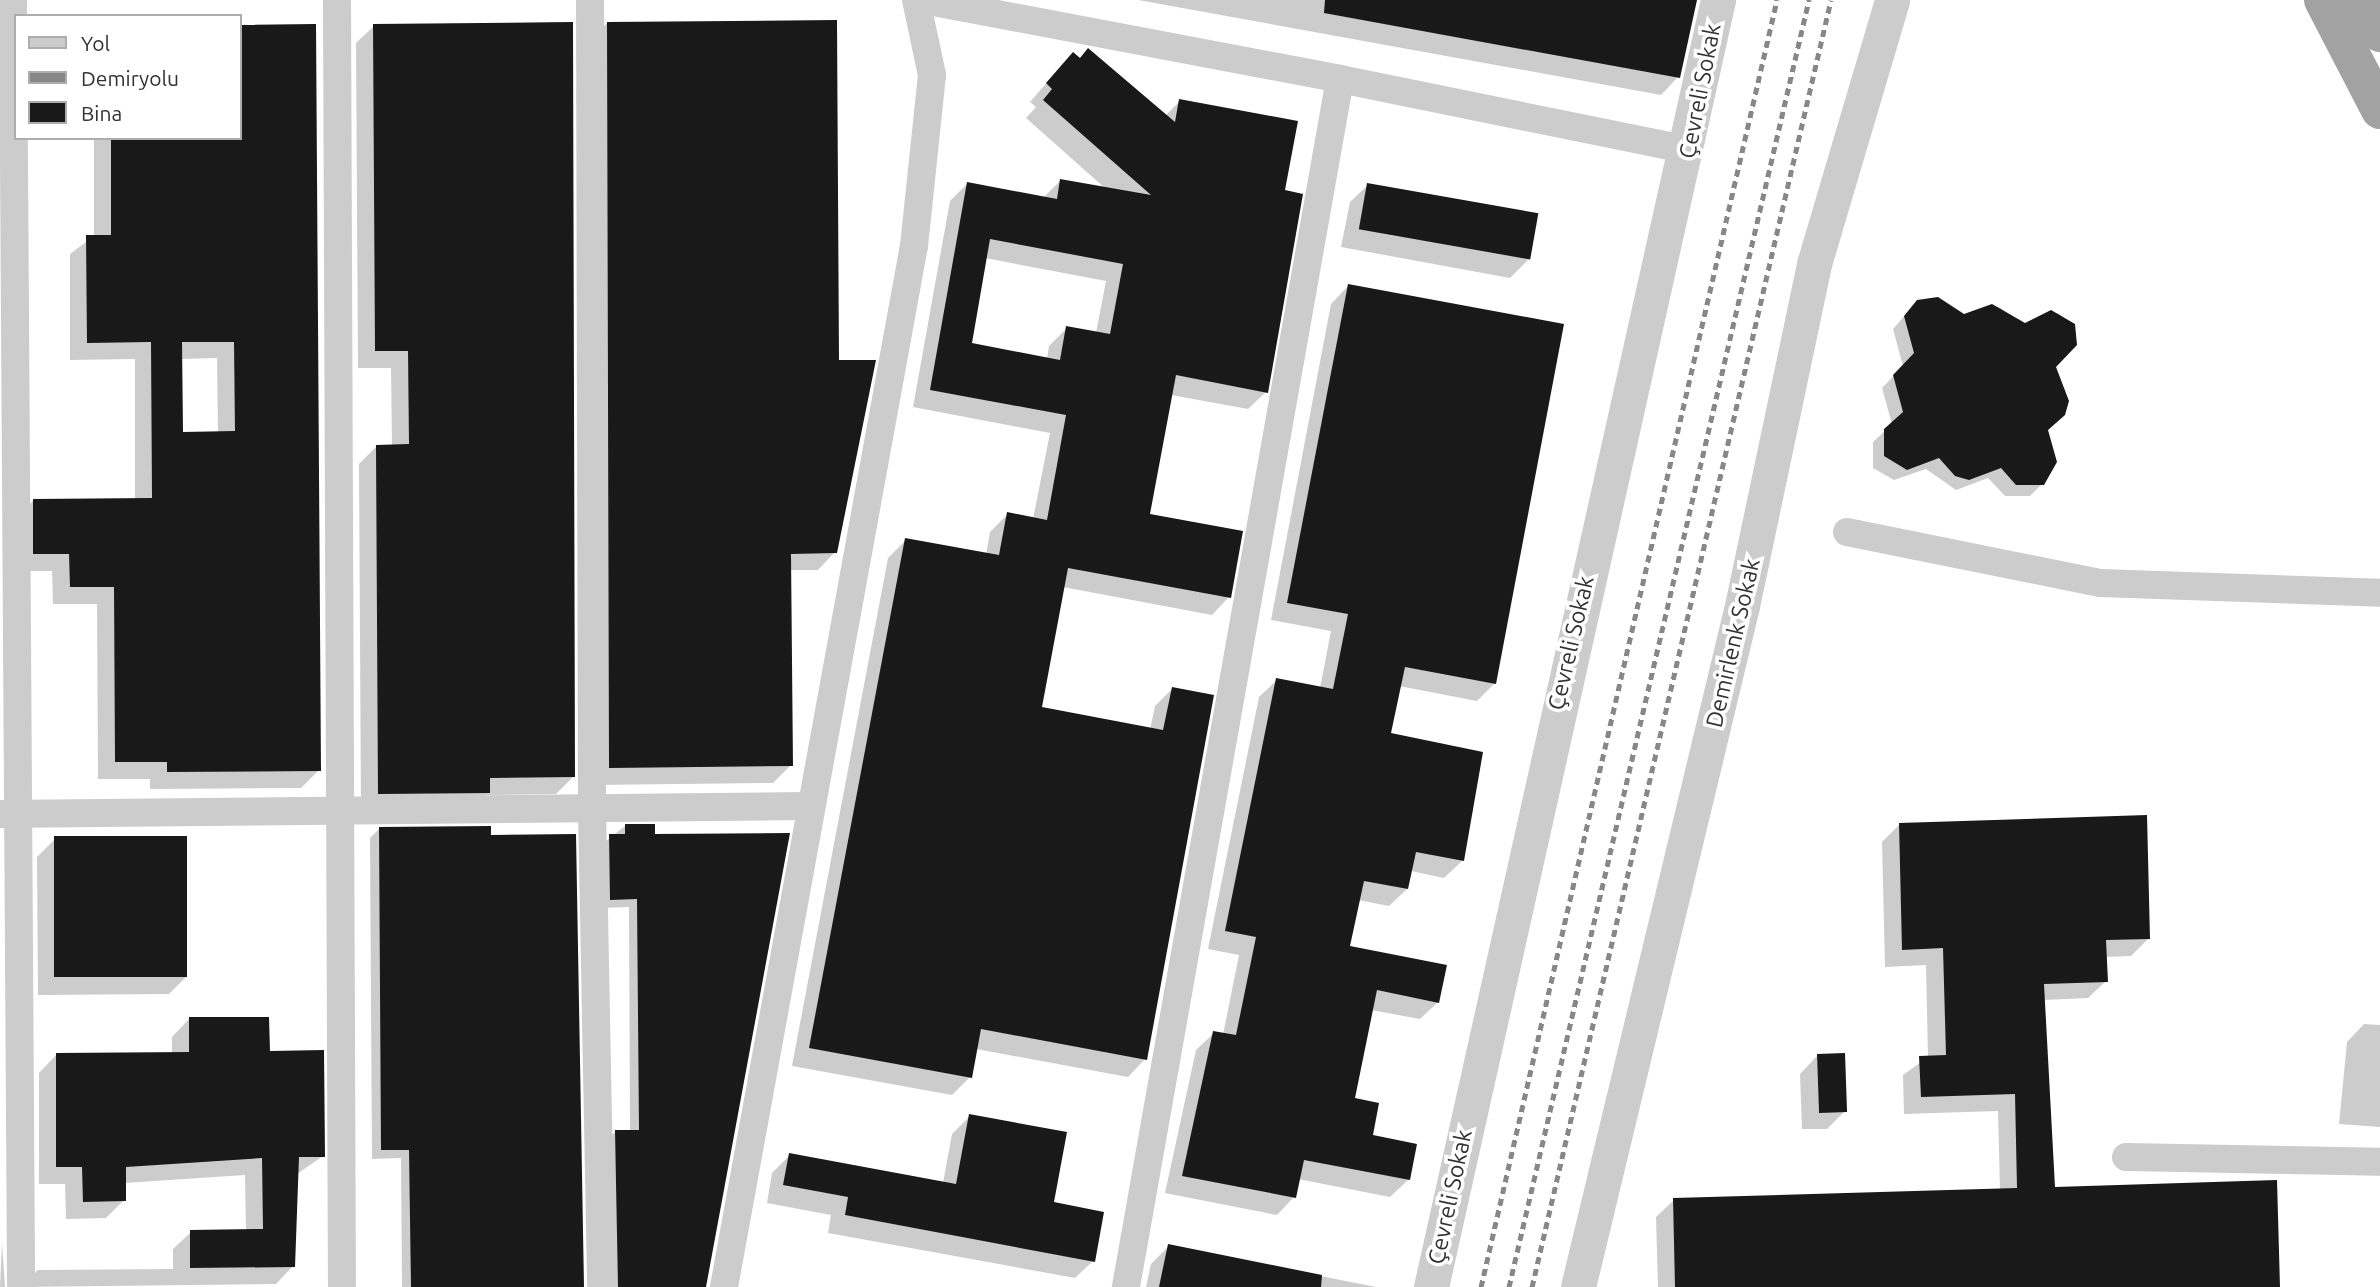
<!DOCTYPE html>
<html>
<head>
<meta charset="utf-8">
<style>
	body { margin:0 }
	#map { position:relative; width:2380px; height:1287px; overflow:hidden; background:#fff; font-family:Ubuntu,sans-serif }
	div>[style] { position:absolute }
	.shadow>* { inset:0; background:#0003 }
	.building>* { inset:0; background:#191919; transform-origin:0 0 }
	.minor>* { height:28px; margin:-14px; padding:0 14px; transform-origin:14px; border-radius:14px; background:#ccc }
	.tertiary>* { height:35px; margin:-17.5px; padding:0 17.5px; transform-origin:17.5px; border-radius:17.5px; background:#ccc }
	.trunk>* { height:38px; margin:-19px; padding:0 19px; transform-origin:19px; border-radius:19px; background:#a2a2a2 }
	.rail>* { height:5px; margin-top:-2.5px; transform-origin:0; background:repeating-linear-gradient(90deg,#878787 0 7px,transparent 0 12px) }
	span { translate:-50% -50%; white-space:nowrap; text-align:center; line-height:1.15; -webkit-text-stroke:7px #fff; paint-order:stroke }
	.street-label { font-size:23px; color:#323232 }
	.legend { position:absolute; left:14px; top:14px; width:228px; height:126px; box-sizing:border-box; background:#fff; border:2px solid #adadad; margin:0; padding:9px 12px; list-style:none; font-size:21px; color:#323232 }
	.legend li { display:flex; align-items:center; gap:14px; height:35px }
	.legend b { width:35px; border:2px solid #adadad }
</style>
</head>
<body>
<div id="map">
	<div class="shadow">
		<i style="clip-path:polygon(1138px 0,1696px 0,1678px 77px,1661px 95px)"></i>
		<i style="clip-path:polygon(607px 23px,835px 552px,818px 570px,790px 570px,791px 765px,773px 783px,592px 785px,590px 41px)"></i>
		<i style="clip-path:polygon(evenodd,314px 26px,319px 770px,301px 788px,150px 789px,150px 779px,98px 779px,97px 604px,53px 604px,52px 571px,16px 571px,16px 518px,33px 501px,135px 500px,135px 359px,70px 360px,70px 254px,94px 236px,94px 138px,240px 138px,240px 27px,314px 26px,217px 358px,218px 433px,181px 433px,181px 359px,217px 358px)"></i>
		<i style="clip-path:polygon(374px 26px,574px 776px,556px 794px,486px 795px,471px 809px,361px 811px,359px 464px,377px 446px,392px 446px,391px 368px,358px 368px,356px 43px)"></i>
		<i style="clip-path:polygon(evenodd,1056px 72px,1165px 116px,1180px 101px,1283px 192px,1266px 392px,1248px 409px,1171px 395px,1148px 515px,1229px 597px,1212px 615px,1063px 587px,1040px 709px,1150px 730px,1155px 706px,1172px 689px,1145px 1059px,1128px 1077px,976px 1049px,970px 1077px,952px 1095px,792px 1066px,888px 558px,906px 540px,986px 555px,990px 532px,1008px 514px,1033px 519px,1050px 433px,913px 407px,950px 201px,967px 184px,1043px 198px,1061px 180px,1106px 189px,1026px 118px,1036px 107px,1030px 102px,1056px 72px,985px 258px,1106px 281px,1096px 333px,1067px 328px,1049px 346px,1047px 359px,970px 345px,985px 258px)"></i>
		<i style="clip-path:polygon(1368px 185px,1528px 260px,1510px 278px,1341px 247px,1350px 202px)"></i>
		<i style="clip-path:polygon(1348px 286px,1495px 683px,1477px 701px,1399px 686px,1389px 735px,1462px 861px,1444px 878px,1411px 871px,1407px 889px,1389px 906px,1358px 900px,1348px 947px,1438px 1002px,1420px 1019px,1371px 1010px,1353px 1099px,1371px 1137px,1415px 1145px,1408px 1180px,1390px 1197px,1298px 1179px,1294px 1197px,1277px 1215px,1165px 1193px,1196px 1050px,1214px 1033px,1223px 1035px,1239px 955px,1208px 949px,1259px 697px,1277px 680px,1320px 688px,1331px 631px,1271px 620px,1331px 304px)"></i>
		<i style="clip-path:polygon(1999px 307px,2025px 325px,2058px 313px,2073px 325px,2054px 367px,2042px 484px,2030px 496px,2005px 496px,1988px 478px,1956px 490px,1926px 469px,1894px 480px,1873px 468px,1873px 442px,1892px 424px,1882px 388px,1903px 366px,1893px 329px,1906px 314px,1964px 316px)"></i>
		<i style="clip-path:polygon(1900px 824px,2149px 938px,2131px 956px,2105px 957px,2106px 981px,2088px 998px,2043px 1000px,2053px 1188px,2278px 1287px,1658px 1287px,1656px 1217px,1674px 1200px,2000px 1190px,1998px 1111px,1904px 1114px,1903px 1075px,1928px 1057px,1926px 965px,1885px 967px,1882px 842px)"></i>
		<i style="clip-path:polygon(625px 826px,704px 1287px,609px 1287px,606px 1141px,615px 1132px,630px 1132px,629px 907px,602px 908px,601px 845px)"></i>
		<i style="clip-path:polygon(379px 829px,583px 1287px,402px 1287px,401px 1158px,372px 1159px,370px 838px)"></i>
		<i style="clip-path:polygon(55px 839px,186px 977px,169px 994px,38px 995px,37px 857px)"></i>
		<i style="clip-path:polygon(189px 1019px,268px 1053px,323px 1156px,297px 1174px,293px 1266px,276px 1284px,21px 1287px,38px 1270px,173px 1269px,173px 1249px,191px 1232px,246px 1231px,245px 1175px,124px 1183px,124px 1200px,106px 1218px,66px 1219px,65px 1184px,39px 1184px,39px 1073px,56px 1055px,172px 1054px,172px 1037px)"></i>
		<i style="clip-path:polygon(2364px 1024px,2380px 1025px,2380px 1127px,2339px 1124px,2347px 1042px)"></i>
		<i style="clip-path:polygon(1817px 1056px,1845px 1111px,1827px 1129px,1802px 1129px,1800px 1074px)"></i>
		<i style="clip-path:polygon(970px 1116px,1052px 1204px,1093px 1261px,1075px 1278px,828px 1233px,831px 1215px,767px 1203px,772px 1173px,790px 1155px,943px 1183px,952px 1134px)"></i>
		<i style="clip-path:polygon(2px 1242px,5px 1287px,0 1287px)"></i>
		<i style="clip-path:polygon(1169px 1246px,1376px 1287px,1146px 1287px,1151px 1264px)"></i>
	</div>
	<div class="building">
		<i style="clip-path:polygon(1325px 0,1697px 0,1680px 78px,1324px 13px)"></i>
		<i style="clip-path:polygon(837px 20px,839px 360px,876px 360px,837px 553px,791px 554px,793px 766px,609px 768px,607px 22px)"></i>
		<i style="clip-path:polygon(573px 22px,575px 777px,490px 778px,490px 793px,378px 794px,376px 445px,409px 444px,408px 351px,375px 351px,373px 24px)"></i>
		<i style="clip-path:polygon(evenodd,316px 24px,321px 771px,167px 772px,167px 762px,115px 762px,114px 587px,70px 587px,69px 554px,33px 554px,33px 499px,152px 498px,151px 342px,87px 343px,86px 235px,111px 235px,111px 138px,240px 138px,240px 25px,316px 24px,182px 342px,234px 342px,235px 431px,183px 432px,182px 342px)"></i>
		<i style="clip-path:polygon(evenodd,1088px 48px,1175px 122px,1179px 99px,1298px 121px,1285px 190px,1303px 194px,1268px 393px,1176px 375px,1150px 514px,1243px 531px,1231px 598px,1068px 568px,1042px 707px,1163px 730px,1172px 687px,1214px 695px,1147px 1060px,981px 1029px,972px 1078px,809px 1048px,905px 538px,999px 555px,1007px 512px,1047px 520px,1066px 415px,930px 390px,967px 182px,1057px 199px,1060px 179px,1151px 195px,1043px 100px,1052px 89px,1046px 83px,1073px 52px,1080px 58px,1088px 48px,990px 239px,1123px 264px,1110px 334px,1066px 326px,1060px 360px,972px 343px,990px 239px)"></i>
		<i style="left:1367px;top:183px;width:174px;height:47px;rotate:10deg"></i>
		<i style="clip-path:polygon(1348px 284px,1564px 324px,1496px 684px,1405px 667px,1391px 733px,1483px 752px,1464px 861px,1416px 852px,1408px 889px,1364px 881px,1350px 946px,1447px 965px,1439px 1003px,1377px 990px,1355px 1098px,1379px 1103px,1373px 1135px,1417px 1144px,1410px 1180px,1304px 1160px,1296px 1198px,1182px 1176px,1213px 1031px,1236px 1035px,1256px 937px,1225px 931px,1276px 678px,1333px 689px,1348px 614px,1287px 603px)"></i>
		<i style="clip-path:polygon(1938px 297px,1964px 314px,1992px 304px,2025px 323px,2051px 310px,2075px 324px,2077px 345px,2056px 367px,2069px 401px,2065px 415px,2048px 430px,2057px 462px,2044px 485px,2016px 485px,2001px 468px,1969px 480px,1955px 476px,1939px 458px,1907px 470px,1884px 456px,1884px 429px,1903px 412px,1893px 375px,1914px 353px,1904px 316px,1917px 300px)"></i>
		<i style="clip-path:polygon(2147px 815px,2150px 939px,2106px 940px,2108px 982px,2044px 984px,2055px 1187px,2277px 1180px,2280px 1287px,1675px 1287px,1673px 1198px,2017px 1188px,2015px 1094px,1921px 1097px,1919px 1056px,1946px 1055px,1943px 948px,1902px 950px,1899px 823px)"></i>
		<i style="clip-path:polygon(625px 824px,655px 824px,655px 834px,790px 833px,706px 1287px,618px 1287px,615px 1130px,639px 1130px,637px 899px,610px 900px,609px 834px,625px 834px)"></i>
		<i style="clip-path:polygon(491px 826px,491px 835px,576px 834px,584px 1287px,411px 1287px,409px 1150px,381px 1150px,379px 827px)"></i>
		<i style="left:187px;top:836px;width:141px;height:133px;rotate:90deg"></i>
		<i style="clip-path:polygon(189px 1017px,269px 1017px,270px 1051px,324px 1050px,325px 1157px,299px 1157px,295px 1267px,190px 1268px,190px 1230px,263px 1229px,262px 1158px,126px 1167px,126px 1201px,83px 1202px,82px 1167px,56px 1167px,56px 1053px,189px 1052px)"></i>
		<i style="left:1845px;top:1053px;width:59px;height:28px;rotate:88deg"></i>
		<i style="clip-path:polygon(969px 1114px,1067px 1132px,1054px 1202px,1104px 1212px,1095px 1262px,845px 1215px,848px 1197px,783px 1185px,789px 1153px,956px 1184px)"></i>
		<i style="clip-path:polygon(1168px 1244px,1322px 1275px,1321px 1287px,1159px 1287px)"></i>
	</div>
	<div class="minor">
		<i style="left:13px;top:0;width:1287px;rotate:89.64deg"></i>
		<i style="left:337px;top:0;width:1287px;rotate:89.78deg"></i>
		<i style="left:590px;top:0;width:809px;rotate:89.86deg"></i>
		<i style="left:592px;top:809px;width:478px;rotate:88.9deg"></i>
		<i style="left:923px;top:0;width:424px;rotate:10.7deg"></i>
		<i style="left:1340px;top:79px;width:1227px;rotate:100.05deg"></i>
		<i style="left:1340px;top:79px;width:355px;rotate:11.5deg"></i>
		<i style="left:1847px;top:532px;width:258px;rotate:11.4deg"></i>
		<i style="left:2100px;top:583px;width:280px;rotate:2deg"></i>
		<i style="left:0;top:814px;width:811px;rotate:-0.57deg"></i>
		<i style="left:2126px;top:1157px;width:254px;rotate:1.1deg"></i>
		<i style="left:724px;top:1287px;width:1058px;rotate:-79.66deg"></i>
		<i style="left:914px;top:246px;width:172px;rotate:-84deg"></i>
		<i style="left:932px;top:75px;width:77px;rotate:-102deg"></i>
	</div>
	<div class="tertiary">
		<i style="left:1431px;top:1287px;width:1319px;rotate:-77.43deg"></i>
		<i style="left:1578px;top:1287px;width:700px;rotate:-76.46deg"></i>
		<i style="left:1742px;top:606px;width:349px;rotate:-78.1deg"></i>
		<i style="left:1814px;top:264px;width:275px;rotate:-73.5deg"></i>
	</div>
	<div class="trunk">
		<i style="left:2323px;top:0;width:124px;rotate:62.6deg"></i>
		<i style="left:2362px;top:0;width:38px;rotate:61deg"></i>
	</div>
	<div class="rail">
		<i style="left:1481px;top:1287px;width:1321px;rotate:-77.05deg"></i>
		<i style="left:1509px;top:1287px;width:1322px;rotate:-76.88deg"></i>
		<i style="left:1532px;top:1287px;width:1321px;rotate:-76.92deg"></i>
	</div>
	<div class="street-label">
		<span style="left:1700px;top:91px;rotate:-79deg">Çevreli Sokak</span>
		<span style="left:1571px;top:643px;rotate:-77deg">Çevreli Sokak</span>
		<span style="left:1733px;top:643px;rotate:-77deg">Demirlenk Sokak</span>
		<span style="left:1450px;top:1197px;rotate:-78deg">Çevreli Sokak</span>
	</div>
	<ul class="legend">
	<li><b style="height:9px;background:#ccc"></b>Yol</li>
	<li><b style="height:9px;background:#878787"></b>Demiryolu</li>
	<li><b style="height:19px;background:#191919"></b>Bina</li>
	</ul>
</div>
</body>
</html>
